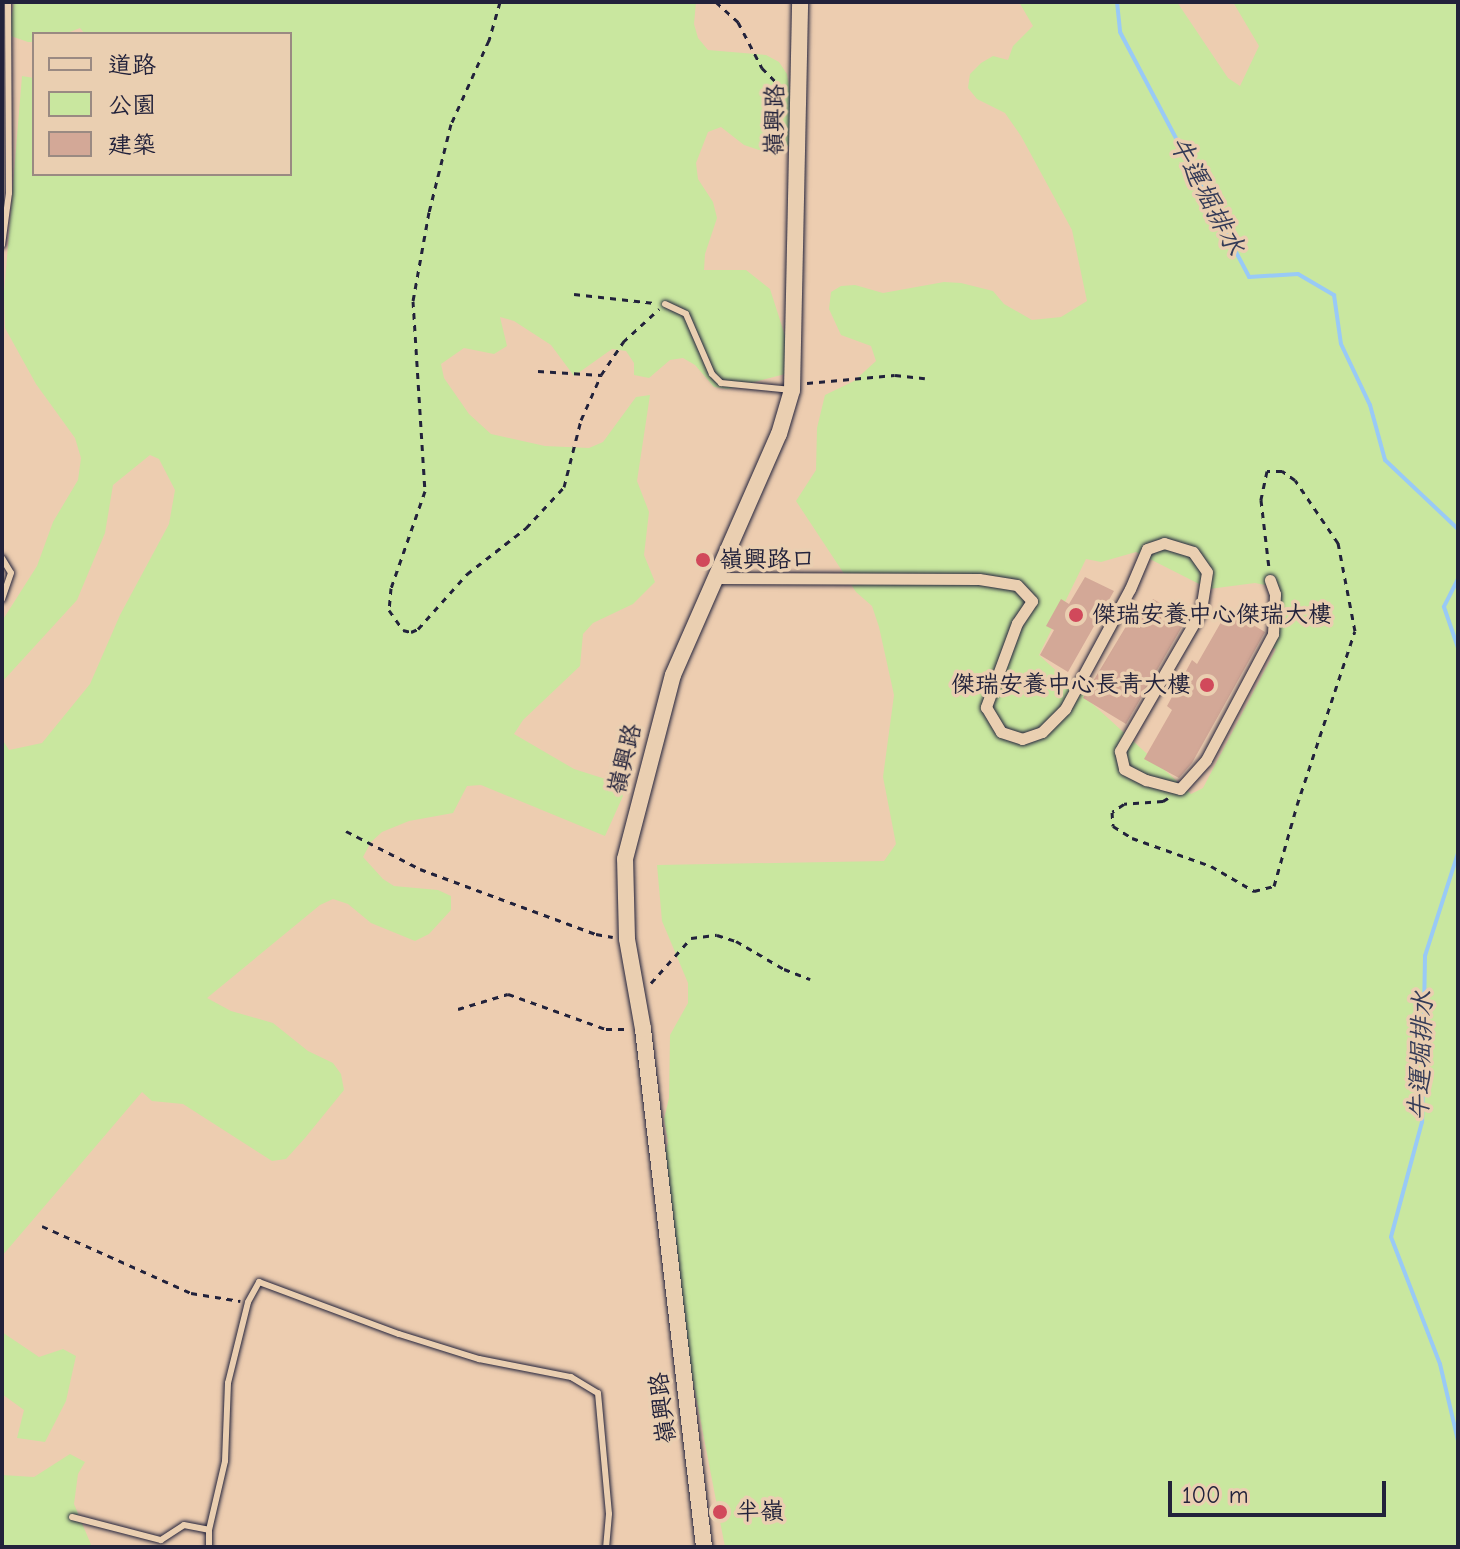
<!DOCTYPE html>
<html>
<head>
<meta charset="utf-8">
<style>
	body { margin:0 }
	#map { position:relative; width:1460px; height:1549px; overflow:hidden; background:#edcdb0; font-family:"Comic Neue","LXGW WenKai TC",sans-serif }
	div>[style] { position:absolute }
	.green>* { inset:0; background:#c9e79f }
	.stream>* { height:4px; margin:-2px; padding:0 2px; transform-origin:2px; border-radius:2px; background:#99caf6 }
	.building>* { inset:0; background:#d3a897 }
	.path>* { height:3px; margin-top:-1.5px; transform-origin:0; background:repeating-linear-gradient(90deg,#22223b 0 6px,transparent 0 12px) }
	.roads { filter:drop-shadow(0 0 2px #22223b) drop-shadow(0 0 2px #22223b) }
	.service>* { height:6px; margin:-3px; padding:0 3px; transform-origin:3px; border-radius:3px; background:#eacfb1 }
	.minor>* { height:11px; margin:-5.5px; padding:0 5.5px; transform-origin:5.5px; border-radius:5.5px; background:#eacfb1 }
	.secondary>* { height:16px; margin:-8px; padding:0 8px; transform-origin:8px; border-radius:8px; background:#eacfb1 }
	.dots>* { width:22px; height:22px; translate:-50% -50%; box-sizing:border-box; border:4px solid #eacfb1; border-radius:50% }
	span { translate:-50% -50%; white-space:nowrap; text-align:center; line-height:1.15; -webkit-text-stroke:7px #eacfb1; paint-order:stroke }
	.street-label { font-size:24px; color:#22223b }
	.poi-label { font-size:24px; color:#22223b }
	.left { translate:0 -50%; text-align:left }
	.right { translate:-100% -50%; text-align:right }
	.water-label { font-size:26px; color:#343b57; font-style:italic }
	.frame { position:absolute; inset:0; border:4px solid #22223b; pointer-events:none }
	.legend { position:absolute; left:32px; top:32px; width:260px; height:144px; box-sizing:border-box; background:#eacfb1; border:2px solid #9a8a82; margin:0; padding:10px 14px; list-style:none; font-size:24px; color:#22223b }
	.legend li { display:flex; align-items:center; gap:16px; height:40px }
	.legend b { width:40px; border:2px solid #9a8a82 }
	.scale { position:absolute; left:1168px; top:1481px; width:218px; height:36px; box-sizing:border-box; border:4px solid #22223b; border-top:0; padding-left:10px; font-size:24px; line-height:28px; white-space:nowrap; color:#22223b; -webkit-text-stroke:6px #eacfb1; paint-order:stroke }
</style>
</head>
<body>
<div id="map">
	<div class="green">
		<i style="clip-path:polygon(14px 2px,696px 2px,694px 24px,698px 38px,708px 50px,766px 55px,779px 62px,787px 74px,798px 135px,788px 146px,774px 151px,759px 150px,744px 145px,721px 127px,708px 132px,696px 163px,698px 179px,713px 202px,717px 218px,705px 254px,704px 270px,746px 270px,770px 289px,788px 345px,785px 374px,728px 389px,714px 387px,695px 365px,683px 358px,670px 360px,649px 378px,634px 375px,634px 363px,626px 351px,612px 349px,574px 376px,551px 345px,514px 321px,500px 317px,507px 346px,494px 354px,464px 348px,441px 364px,444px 378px,469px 414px,491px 434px,545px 446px,589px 448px,603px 442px,636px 397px,650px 395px,637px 481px,649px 512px,644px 555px,655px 582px,633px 604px,593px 623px,583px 634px,580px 666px,523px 720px,514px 734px,574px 769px,618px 783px,623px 796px,605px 836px,481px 785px,467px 786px,453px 813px,409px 821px,382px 832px,371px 842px,363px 857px,383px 879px,394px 886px,438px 890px,451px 896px,451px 910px,429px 934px,415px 941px,371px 923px,348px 904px,333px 899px,320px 905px,207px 998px,231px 1011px,273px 1023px,308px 1051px,333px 1063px,341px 1074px,344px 1090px,305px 1138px,286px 1159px,272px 1161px,183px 1104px,152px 1101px,142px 1092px,2px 1256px,2px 739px,9px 750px,42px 743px,90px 684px,120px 615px,169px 524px,175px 490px,159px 459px,150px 455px,113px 485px,105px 533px,77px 600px,2px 682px,2px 621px,37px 566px,53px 522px,78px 480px,81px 458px,75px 438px,36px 384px,5px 328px,4px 293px,22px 76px,34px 78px,34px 174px,290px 174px,290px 34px,85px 34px,80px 28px,65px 34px,34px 34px,34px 42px,28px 42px,8px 35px)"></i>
		<i style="clip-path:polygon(evenodd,1019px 2px,1177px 2px,1228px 78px,1240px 86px,1259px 46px,1233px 2px,1458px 2px,1458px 1547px,725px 1547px,670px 1262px,663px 1163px,668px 1142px,664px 1119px,669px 1098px,670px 1035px,688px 1003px,688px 983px,662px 921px,657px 865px,884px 861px,896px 844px,883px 777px,894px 695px,879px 627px,872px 606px,856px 592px,796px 501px,816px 470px,817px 428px,825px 395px,854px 381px,876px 361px,871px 346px,841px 335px,829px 309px,831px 292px,841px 286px,855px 285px,883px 293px,944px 282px,961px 283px,993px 291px,1004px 304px,1032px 320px,1061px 317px,1087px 301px,1072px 230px,1021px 136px,1005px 113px,977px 99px,968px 88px,970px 74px,981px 63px,993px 56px,1008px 60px,1013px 46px,1033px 26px,1019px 2px,1136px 552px,1209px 589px,1255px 583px,1271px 586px,1275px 600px,1266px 645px,1276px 649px,1203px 788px,1191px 794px,1039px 655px,1086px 559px,1101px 562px,1136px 552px)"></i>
		<i style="clip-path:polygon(2px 1332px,39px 1357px,63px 1349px,76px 1356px,66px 1401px,45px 1442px,17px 1438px,24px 1410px,2px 1394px)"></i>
		<i style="clip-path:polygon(70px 1454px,85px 1462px,78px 1474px,74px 1504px,92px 1547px,2px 1547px,2px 1475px,34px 1477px)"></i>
	</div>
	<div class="stream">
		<i style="left:1117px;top:2px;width:30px;rotate:84deg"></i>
		<i style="left:1120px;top:32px;width:277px;rotate:62.2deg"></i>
		<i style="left:1249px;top:277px;width:49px;rotate:-3.5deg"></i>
		<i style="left:1298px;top:274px;width:42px;rotate:30.3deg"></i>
		<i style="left:1334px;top:295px;width:49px;rotate:81.9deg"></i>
		<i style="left:1341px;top:344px;width:68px;rotate:64.6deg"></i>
		<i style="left:1370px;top:405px;width:57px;rotate:74.7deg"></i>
		<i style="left:1385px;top:460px;width:100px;rotate:43.4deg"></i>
		<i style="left:1458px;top:579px;width:31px;rotate:117deg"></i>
		<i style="left:1444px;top:607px;width:43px;rotate:71.1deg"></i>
		<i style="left:1458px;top:853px;width:108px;rotate:107.8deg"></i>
		<i style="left:1425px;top:956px;width:166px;rotate:91deg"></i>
		<i style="left:1422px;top:1122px;width:119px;rotate:105.1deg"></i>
		<i style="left:1391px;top:1237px;width:136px;rotate:68.9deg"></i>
		<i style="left:1440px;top:1364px;width:79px;rotate:76.8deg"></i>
	</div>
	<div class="building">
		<i style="clip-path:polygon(1085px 577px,1114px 591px,1068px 672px,1040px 655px,1054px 630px,1046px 626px,1061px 599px,1069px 604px)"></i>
		<i style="clip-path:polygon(1153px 599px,1187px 618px,1126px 724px,1083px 698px,1134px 613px,1142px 618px)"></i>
		<i style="clip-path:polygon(1228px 610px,1265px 632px,1192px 763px,1179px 778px,1144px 759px,1172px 710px,1167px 706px,1192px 660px,1197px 664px)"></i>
	</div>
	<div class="path">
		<i style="left:500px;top:2px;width:40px;rotate:106deg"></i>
		<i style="left:489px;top:40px;width:92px;rotate:114.3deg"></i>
		<i style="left:451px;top:124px;width:91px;rotate:104deg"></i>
		<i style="left:429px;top:212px;width:90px;rotate:100.2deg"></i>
		<i style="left:413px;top:301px;width:190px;rotate:86.4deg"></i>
		<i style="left:425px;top:491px;width:103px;rotate:109.3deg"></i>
		<i style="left:391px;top:588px;width:22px;rotate:95deg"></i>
		<i style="left:389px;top:610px;width:24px;rotate:55deg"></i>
		<i style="left:403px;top:630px;width:8px;rotate:14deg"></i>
		<i style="left:411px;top:632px;width:8px;rotate:-23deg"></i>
		<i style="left:418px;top:629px;width:74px;rotate:-48.3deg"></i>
		<i style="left:467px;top:574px;width:75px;rotate:-37.9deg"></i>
		<i style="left:526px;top:528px;width:56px;rotate:-47.2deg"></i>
		<i style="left:564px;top:487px;width:69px;rotate:-75.8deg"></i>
		<i style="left:581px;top:420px;width:49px;rotate:-66deg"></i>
		<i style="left:601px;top:375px;width:40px;rotate:-56deg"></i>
		<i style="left:623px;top:342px;width:49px;rotate:-42.5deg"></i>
		<i style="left:716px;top:2px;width:30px;rotate:42deg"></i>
		<i style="left:738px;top:22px;width:52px;rotate:62.4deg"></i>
		<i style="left:762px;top:68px;width:30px;rotate:45deg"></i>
		<i style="left:574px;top:294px;width:81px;rotate:6.4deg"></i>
		<i style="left:538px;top:371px;width:63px;rotate:3.6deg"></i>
		<i style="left:807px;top:383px;width:88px;rotate:-5.2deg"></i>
		<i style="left:895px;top:375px;width:30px;rotate:6deg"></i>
		<i style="left:1168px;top:798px;width:6px;rotate:149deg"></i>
		<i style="left:1163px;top:801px;width:39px;rotate:176deg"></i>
		<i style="left:1124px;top:804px;width:14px;rotate:146deg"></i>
		<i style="left:1112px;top:812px;width:14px;rotate:86deg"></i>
		<i style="left:1113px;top:826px;width:22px;rotate:32deg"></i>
		<i style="left:1132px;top:838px;width:84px;rotate:19.5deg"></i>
		<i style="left:1211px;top:866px;width:50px;rotate:30.2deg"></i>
		<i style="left:1254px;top:891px;width:21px;rotate:-14deg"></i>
		<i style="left:1274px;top:886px;width:84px;rotate:-74.1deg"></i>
		<i style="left:1297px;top:805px;width:183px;rotate:-71.6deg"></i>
		<i style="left:1355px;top:631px;width:90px;rotate:-100.9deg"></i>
		<i style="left:1338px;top:543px;width:76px;rotate:-124.3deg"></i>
		<i style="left:1295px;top:480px;width:16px;rotate:-145deg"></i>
		<i style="left:1282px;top:471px;width:15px;rotate:180deg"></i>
		<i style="left:1267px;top:471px;width:30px;rotate:102deg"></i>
		<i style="left:1261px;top:500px;width:68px;rotate:83.3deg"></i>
		<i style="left:346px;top:831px;width:83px;rotate:27.2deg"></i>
		<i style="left:420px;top:869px;width:188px;rotate:20.3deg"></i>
		<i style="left:596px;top:934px;width:17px;rotate:10deg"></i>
		<i style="left:651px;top:983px;width:60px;rotate:-48.4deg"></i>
		<i style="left:691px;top:938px;width:26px;rotate:-7deg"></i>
		<i style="left:717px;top:935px;width:20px;rotate:18deg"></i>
		<i style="left:736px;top:941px;width:56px;rotate:30.3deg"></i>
		<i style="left:784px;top:969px;width:28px;rotate:21deg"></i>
		<i style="left:458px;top:1009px;width:52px;rotate:-16.7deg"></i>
		<i style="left:508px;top:994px;width:104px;rotate:19.7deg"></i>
		<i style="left:606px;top:1029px;width:20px"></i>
		<i style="left:42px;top:1226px;width:163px;rotate:24.2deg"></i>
		<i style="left:191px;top:1293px;width:50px;rotate:9.3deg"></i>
	</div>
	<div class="roads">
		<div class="service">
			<i style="left:2px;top:245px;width:52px;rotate:-82.3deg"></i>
			<i style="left:9px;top:193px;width:191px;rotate:-90.3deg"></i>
			<i style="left:665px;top:304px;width:23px;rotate:25deg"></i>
			<i style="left:686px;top:314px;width:65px;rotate:66.6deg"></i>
			<i style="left:712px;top:374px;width:13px;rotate:45deg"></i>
			<i style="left:721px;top:383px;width:71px;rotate:5.6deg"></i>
			<i style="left:2px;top:558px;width:17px;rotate:59deg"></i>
			<i style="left:11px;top:573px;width:28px;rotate:109deg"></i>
			<i style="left:72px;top:1517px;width:92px;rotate:14.5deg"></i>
			<i style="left:161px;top:1540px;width:27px;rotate:-33deg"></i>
			<i style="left:184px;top:1525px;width:25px;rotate:11deg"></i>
			<i style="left:209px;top:1547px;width:17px;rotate:-90deg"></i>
			<i style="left:209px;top:1530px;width:71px;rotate:-76.9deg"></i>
			<i style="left:225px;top:1461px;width:78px;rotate:-87.8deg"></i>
			<i style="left:228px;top:1383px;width:83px;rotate:-76.1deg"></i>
			<i style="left:248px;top:1302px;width:23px;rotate:-61deg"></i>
			<i style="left:259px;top:1282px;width:149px;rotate:20.4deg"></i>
			<i style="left:399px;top:1334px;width:84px;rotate:17.4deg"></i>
			<i style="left:479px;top:1359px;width:94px;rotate:11.1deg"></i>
			<i style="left:571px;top:1377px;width:31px;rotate:31deg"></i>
			<i style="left:598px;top:1393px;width:121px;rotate:84.8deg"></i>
			<i style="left:609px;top:1514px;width:33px;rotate:95deg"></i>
		</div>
		<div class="minor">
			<i style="left:715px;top:578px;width:264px;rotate:0.2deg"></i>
			<i style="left:979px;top:579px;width:38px;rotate:9deg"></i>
			<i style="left:1017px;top:585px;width:22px;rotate:47deg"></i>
			<i style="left:1032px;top:601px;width:27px;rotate:124deg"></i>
			<i style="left:1017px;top:623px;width:90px;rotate:110.3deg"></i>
			<i style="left:986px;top:707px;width:29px;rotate:59deg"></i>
			<i style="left:1001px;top:732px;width:22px;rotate:18deg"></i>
			<i style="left:1022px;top:739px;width:21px;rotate:-19deg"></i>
			<i style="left:1042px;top:732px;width:33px;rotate:-45deg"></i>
			<i style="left:1065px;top:709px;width:136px;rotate:-61.6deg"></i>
			<i style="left:1130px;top:589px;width:43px;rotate:-67deg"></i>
			<i style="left:1147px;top:549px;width:18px;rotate:-19deg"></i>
			<i style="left:1164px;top:543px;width:30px;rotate:17deg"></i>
			<i style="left:1193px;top:552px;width:24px;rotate:55deg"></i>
			<i style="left:1207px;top:572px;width:39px;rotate:99deg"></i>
			<i style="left:1201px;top:611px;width:162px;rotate:120.1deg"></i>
			<i style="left:1120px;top:751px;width:18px;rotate:77deg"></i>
			<i style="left:1124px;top:769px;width:25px;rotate:27deg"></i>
			<i style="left:1146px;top:780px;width:35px;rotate:15deg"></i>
			<i style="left:1180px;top:789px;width:39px;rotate:-48deg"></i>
			<i style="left:1206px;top:760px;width:143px;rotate:-62deg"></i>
			<i style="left:1273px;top:634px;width:40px;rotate:-87.1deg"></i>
			<i style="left:1275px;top:594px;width:15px;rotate:-110deg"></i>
		</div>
		<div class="secondary">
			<i style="left:704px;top:1547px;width:522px;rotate:-96.72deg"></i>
			<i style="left:643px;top:1029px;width:91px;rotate:-100.1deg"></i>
			<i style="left:627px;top:939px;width:80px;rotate:-91.4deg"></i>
			<i style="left:625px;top:859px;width:190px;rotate:-75.4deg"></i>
			<i style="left:673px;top:675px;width:263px;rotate:-66.3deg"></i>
			<i style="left:779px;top:434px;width:46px;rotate:-73.5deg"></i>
			<i style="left:792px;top:390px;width:388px;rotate:-88.8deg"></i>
		</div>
	</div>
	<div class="dots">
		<i style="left:703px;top:560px;background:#d1495b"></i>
		<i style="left:1076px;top:615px;background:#d1495b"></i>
		<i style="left:1207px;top:685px;background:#d1495b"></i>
		<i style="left:720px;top:1512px;background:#d1495b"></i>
	</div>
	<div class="street-label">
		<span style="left:775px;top:120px;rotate:-89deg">嶺興路</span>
		<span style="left:625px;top:759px;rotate:-76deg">嶺興路</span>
		<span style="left:663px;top:1408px;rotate:-97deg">嶺興路</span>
	</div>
	<div class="poi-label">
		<span class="left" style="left:719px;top:560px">嶺興路口</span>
		<span class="left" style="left:1092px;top:615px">傑瑞安養中心傑瑞大樓</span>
		<span class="right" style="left:1191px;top:685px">傑瑞安養中心長青大樓</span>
		<span class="left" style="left:736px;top:1512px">半嶺</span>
	</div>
	<div class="water-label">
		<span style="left:1206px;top:196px;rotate:62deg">牛運堀排水</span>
		<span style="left:1422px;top:1056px;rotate:-88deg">牛運堀排水</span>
	</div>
	<div class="frame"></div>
	<ul class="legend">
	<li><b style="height:10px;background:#eacfb1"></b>道路</li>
	<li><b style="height:22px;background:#c9e79f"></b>公園</li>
	<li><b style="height:22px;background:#d3a897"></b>建築</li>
	</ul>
	<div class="scale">100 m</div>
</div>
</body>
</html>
